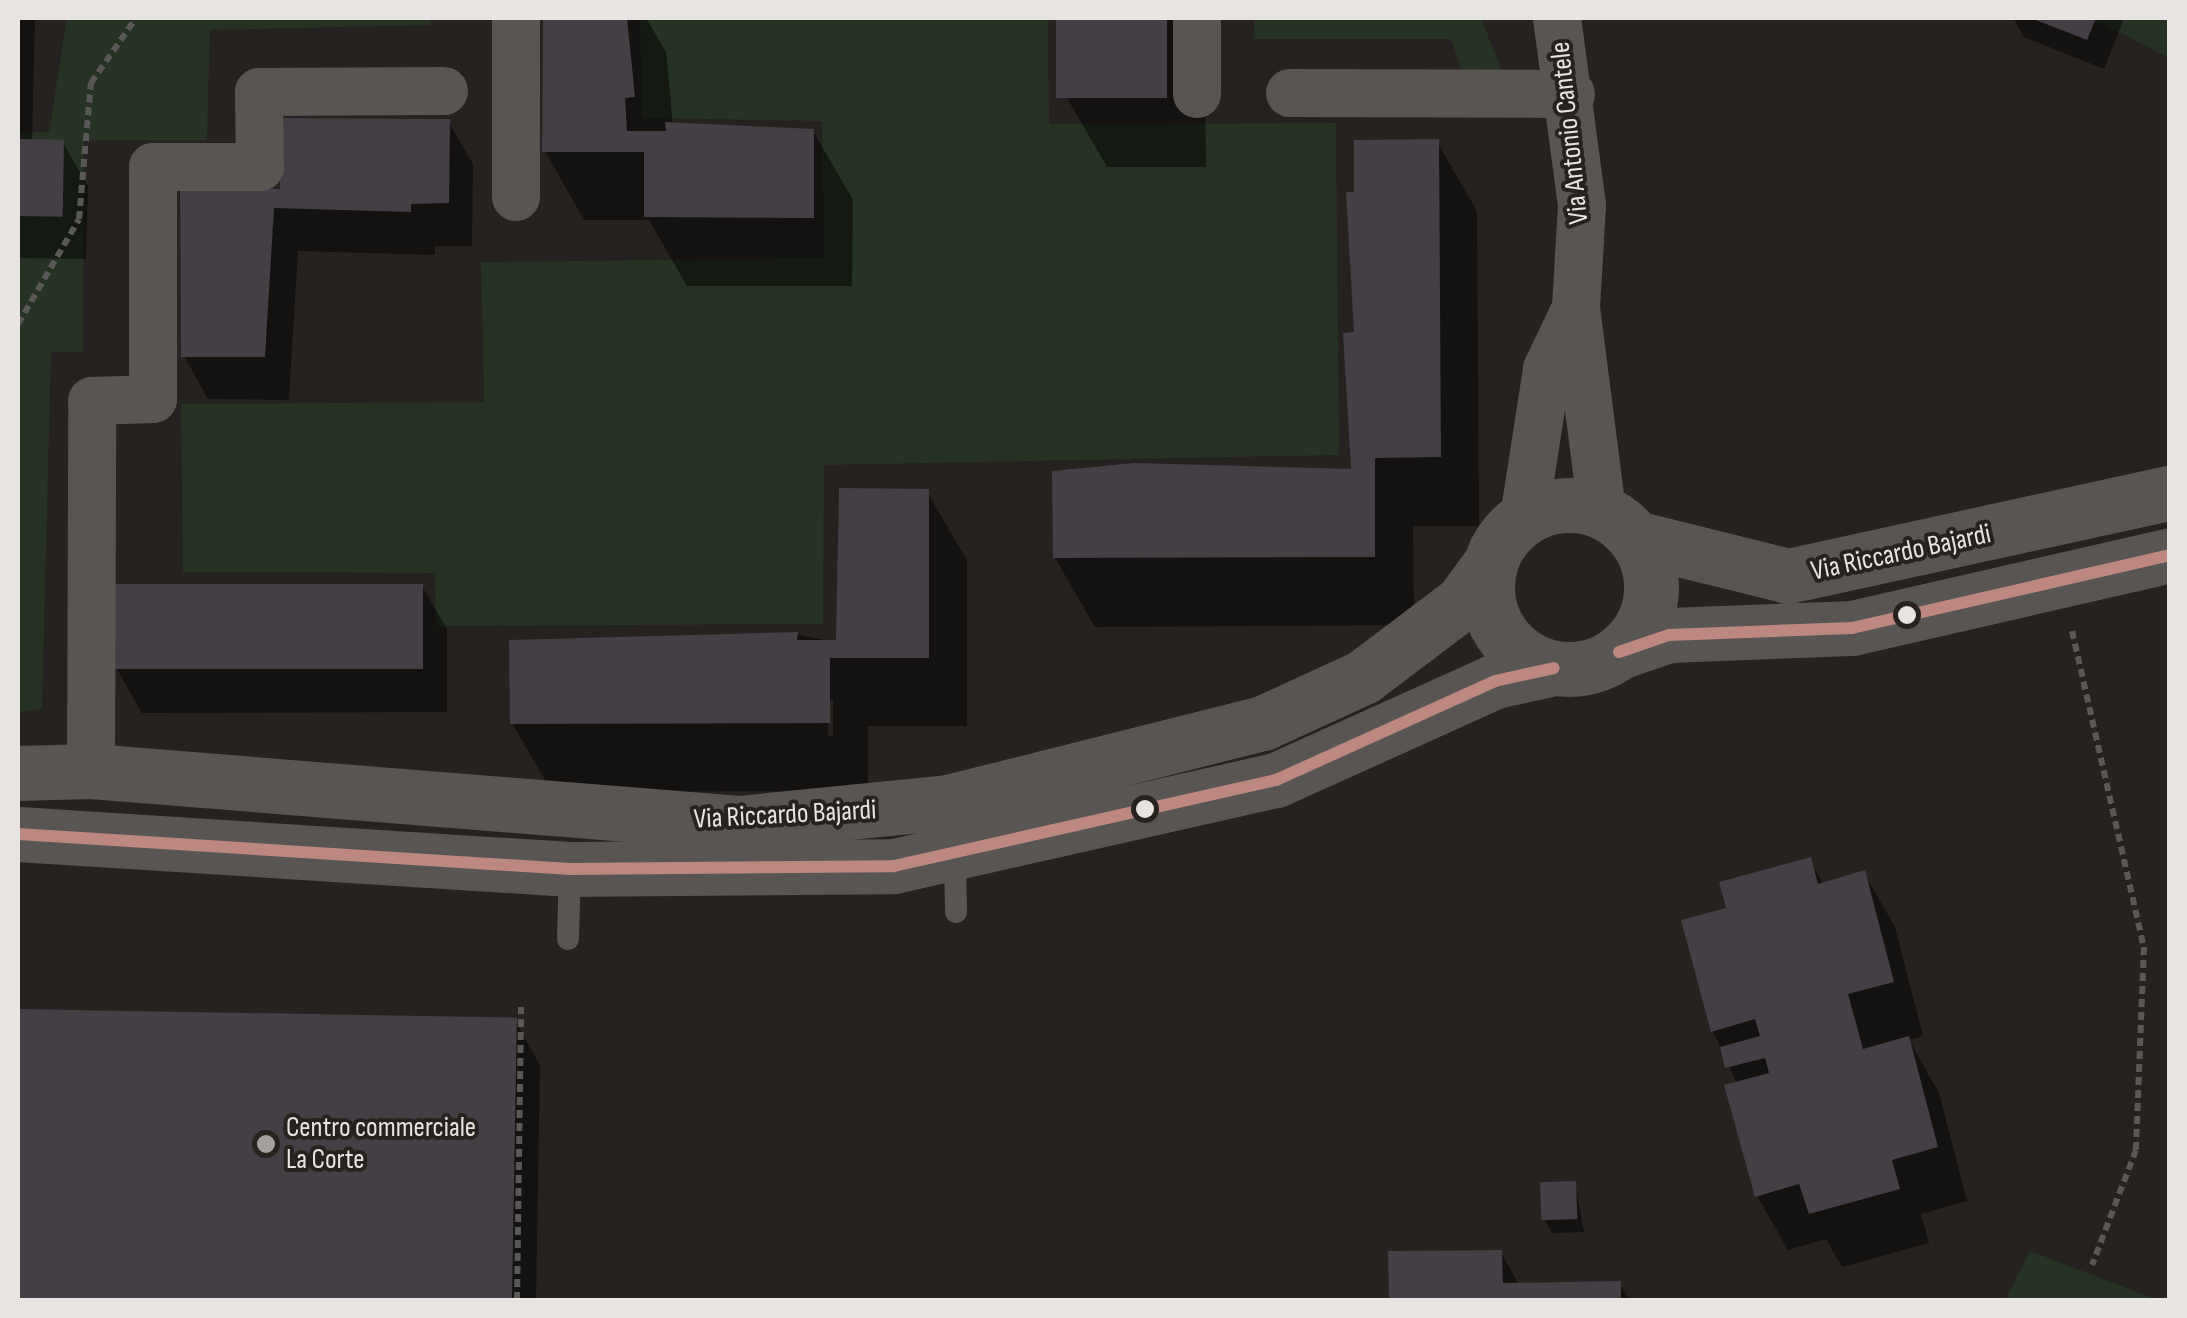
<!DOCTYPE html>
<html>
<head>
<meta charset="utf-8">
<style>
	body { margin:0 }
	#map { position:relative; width:2187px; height:1318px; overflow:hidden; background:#252220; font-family:"Sofia Sans Condensed",sans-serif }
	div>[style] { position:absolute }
	.green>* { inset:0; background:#263223 }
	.shadow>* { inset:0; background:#0007 }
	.building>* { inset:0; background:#433f44; transform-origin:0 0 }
	.path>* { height:6px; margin-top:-3px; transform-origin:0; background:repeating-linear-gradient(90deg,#5a5856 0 8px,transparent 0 13px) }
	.service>* { height:22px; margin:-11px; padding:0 11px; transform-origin:11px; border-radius:11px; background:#585552 }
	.minor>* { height:48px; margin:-24px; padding:0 24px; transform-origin:24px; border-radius:24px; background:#585552 }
	.tertiary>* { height:55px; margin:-27.5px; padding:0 27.5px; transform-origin:27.5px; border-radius:27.5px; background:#585552 }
	.tertiary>.ring { margin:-27.5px; padding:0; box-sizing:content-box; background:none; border:55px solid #585552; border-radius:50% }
	.bus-1>* { height:12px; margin:-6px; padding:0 6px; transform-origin:6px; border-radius:6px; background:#bc8880 }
	.dots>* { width:28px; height:28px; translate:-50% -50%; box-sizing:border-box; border:5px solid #27221e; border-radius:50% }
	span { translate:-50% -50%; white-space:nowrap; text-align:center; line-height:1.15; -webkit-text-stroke:8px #27221e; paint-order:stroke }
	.street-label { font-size:28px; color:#e8e4e1 }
	.poi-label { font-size:28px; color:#e8e4e1 }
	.left { translate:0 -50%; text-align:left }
	.frame { position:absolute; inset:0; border:20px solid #e8e4e1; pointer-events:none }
</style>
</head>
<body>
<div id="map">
	<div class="green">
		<i style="clip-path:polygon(67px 18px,431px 18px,431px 25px,210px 30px,207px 140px,84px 140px,83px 352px,51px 352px,42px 709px,18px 712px,18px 133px,49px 132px)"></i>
		<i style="clip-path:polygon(640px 18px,1048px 18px,1049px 124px,1336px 123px,1339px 455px,824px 465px,823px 624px,436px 626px,435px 573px,183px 572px,181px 404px,484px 402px,481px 262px,824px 258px,822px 121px,642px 118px)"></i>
		<i style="clip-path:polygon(1254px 18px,1481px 18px,1504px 76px,1463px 74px,1451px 39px,1254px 39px)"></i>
		<i style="clip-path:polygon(2169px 18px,2169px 58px,2093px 19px,2093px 18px)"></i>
		<i style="clip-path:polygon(2030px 1251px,2158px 1300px,2005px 1300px)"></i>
	</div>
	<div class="shadow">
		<i style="clip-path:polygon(18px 18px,35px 18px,32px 142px,63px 143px,88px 186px,86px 259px,18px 258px)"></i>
		<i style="clip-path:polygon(545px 18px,646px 18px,666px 52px,673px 125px,813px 131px,853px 200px,852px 286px,687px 286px,649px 220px,584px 220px,545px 151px)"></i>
		<i style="clip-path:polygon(1061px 18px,1204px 18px,1206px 167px,1107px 167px,1067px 98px)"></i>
		<i style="clip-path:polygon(2013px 18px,2124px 18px,2104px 69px,2024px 37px)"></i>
		<i style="clip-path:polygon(448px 121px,473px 164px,472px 246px,435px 246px,435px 255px,298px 251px,289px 400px,208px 399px,184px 356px,282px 191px)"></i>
		<i style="clip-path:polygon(1437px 142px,1477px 211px,1479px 526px,1413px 526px,1414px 625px,1095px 627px,1055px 558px,1353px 472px,1356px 335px)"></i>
		<i style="clip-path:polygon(evenodd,927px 492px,967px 560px,967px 726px,868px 726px,868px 791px,552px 792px,512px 723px,796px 634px,838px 643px,927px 492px,828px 700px,833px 700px,833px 736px,828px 736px,828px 700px)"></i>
		<i style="clip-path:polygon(422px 586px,447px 629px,447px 712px,142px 713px,117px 669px)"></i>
		<i style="clip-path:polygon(1809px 860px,1824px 885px,1864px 873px,1895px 927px,1923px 1036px,1909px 1040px,1939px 1093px,1967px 1201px,1921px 1214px,1929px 1243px,1842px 1267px,1826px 1239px,1788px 1250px,1757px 1196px,1737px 1084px,1713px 1031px,1729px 910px)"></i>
		<i style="clip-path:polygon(18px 1011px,515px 1021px,540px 1065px,536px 1300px,18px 1300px)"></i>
		<i style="clip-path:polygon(1575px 1184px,1584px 1232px,1552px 1233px,1544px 1218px)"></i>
		<i style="clip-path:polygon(1501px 1252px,1519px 1285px,1620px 1284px,1629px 1300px,1391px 1300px,1391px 1254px)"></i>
	</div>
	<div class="building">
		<i style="clip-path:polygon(543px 18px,627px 18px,635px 97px,625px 98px,627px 131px,666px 131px,665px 122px,814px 129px,814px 218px,644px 217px,644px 152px,542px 152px)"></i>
		<i style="left:1056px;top:18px;width:111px;height:80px"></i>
		<i style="clip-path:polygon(2031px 18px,2096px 18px,2087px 40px)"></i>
		<i style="clip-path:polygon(280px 118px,450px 119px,449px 203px,411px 204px,411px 212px,274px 208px,265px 357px,181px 357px,180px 189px,280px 189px)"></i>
		<i style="left:18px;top:139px;width:46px;height:77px;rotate:1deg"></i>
		<i style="clip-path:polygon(1439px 139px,1441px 457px,1375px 458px,1375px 557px,1053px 558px,1052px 471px,1134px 463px,1351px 469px,1343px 333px,1354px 332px,1346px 192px,1354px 192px,1354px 140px)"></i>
		<i style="clip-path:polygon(839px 488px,929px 489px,929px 658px,830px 658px,830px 723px,510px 724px,509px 640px,798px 632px,797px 640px,836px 640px)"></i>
		<i style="left:423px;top:584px;width:85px;height:309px;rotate:90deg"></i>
		<i style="clip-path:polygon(1811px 857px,1818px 884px,1865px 870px,1894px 982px,1848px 994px,1863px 1049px,1909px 1036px,1938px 1147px,1892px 1160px,1900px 1189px,1809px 1214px,1799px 1184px,1755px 1197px,1724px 1085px,1769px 1073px,1765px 1058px,1725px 1068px,1720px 1047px,1760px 1036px,1755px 1019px,1711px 1032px,1681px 920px,1726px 908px,1719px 882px)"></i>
		<i style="left:18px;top:1009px;width:499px;height:291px;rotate:1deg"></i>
		<i style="left:1576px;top:1181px;width:38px;height:36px;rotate:88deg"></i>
		<i style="clip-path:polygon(1502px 1250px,1503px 1283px,1621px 1281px,1621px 1300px,1389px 1300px,1388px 1251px)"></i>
	</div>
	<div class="path">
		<i style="left:18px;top:324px;width:121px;rotate:-59.8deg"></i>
		<i style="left:79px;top:219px;width:137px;rotate:-85deg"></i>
		<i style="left:91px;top:83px;width:79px;rotate:-55.3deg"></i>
		<i style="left:2072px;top:631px;width:324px;rotate:77.2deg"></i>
		<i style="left:2144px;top:947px;width:203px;rotate:92.3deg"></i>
		<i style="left:2136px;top:1150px;width:123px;rotate:110.9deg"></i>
		<i style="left:517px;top:1300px;width:293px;rotate:-89.2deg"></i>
	</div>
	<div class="service">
		<i style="left:955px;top:859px;width:53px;rotate:88.9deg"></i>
		<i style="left:568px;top:939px;width:70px;rotate:-88.4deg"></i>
	</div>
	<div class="minor">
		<i style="left:1197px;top:18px;width:76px;rotate:90deg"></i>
		<i style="left:1557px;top:18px;width:190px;rotate:82.4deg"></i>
		<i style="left:1582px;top:206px;width:102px;rotate:93.4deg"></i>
		<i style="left:1576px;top:308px;width:205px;rotate:82.7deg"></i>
		<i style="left:1290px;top:93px;width:281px;rotate:0.2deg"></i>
		<i style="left:516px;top:197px;width:179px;rotate:-90deg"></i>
		<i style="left:1524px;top:518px;width:151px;rotate:-81.2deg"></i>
		<i style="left:1547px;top:369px;width:68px;rotate:-64.6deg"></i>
		<i style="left:91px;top:771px;width:370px;rotate:-89.8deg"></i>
		<i style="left:92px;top:401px;width:61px;rotate:-1.9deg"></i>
		<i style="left:153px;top:399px;width:232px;rotate:-90deg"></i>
		<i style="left:153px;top:167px;width:107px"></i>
		<i style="left:260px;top:167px;width:75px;rotate:-90.8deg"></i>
		<i style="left:259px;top:92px;width:185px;rotate:-0.3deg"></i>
	</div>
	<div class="tertiary">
		<i class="ring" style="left:1487px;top:505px;width:109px;height:109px"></i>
		<i style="left:1635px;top:538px;width:158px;rotate:13.9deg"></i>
		<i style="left:1788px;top:576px;width:391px;rotate:-12.3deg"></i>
		<i style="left:1619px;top:652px;width:53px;rotate:-18.8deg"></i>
		<i style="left:1669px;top:635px;width:183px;rotate:-2.2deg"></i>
		<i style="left:1852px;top:628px;width:326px;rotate:-12.9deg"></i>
		<i style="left:18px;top:773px;width:73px;rotate:-1.6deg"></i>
		<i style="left:91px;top:771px;width:650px;rotate:4.59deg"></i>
		<i style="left:739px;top:823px;width:210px;rotate:-5.7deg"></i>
		<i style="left:948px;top:802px;width:325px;rotate:-14.1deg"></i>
		<i style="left:1263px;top:723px;width:110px;rotate:-24.7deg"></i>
		<i style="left:1363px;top:677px;width:124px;rotate:-37.1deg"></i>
		<i style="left:1462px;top:602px;width:47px;rotate:-53.6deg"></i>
		<i style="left:18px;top:834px;width:553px;rotate:3.63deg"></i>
		<i style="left:570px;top:869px;width:324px;rotate:-0.5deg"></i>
		<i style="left:894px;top:866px;width:392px;rotate:-12.7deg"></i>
		<i style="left:1276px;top:780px;width:240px;rotate:-24.3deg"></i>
		<i style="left:1495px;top:681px;width:60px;rotate:-12.4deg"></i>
	</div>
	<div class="bus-1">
		<i style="left:1619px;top:652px;width:53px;rotate:-18.8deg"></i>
		<i style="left:1669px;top:635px;width:183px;rotate:-2.2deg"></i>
		<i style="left:1852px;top:628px;width:326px;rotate:-12.9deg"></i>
		<i style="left:18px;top:834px;width:553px;rotate:3.63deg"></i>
		<i style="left:570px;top:869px;width:324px;rotate:-0.5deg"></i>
		<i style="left:894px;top:866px;width:392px;rotate:-12.7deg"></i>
		<i style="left:1276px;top:780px;width:240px;rotate:-24.3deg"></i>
		<i style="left:1495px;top:681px;width:60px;rotate:-12.4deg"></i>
	</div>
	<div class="dots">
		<i style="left:1907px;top:615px;background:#e8e4e1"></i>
		<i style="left:1145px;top:809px;background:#e8e4e1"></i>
		<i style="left:266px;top:1144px;background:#a4a09d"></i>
	</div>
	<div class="street-label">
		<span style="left:1570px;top:133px;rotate:-96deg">Via Antonio Cantele</span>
		<span style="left:1901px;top:553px;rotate:-12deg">Via Riccardo Bajardi</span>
		<span style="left:785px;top:815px;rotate:-3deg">Via Riccardo Bajardi</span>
	</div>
	<div class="poi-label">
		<span class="left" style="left:286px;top:1144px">Centro commerciale<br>La Corte</span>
	</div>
	<div class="frame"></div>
</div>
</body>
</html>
